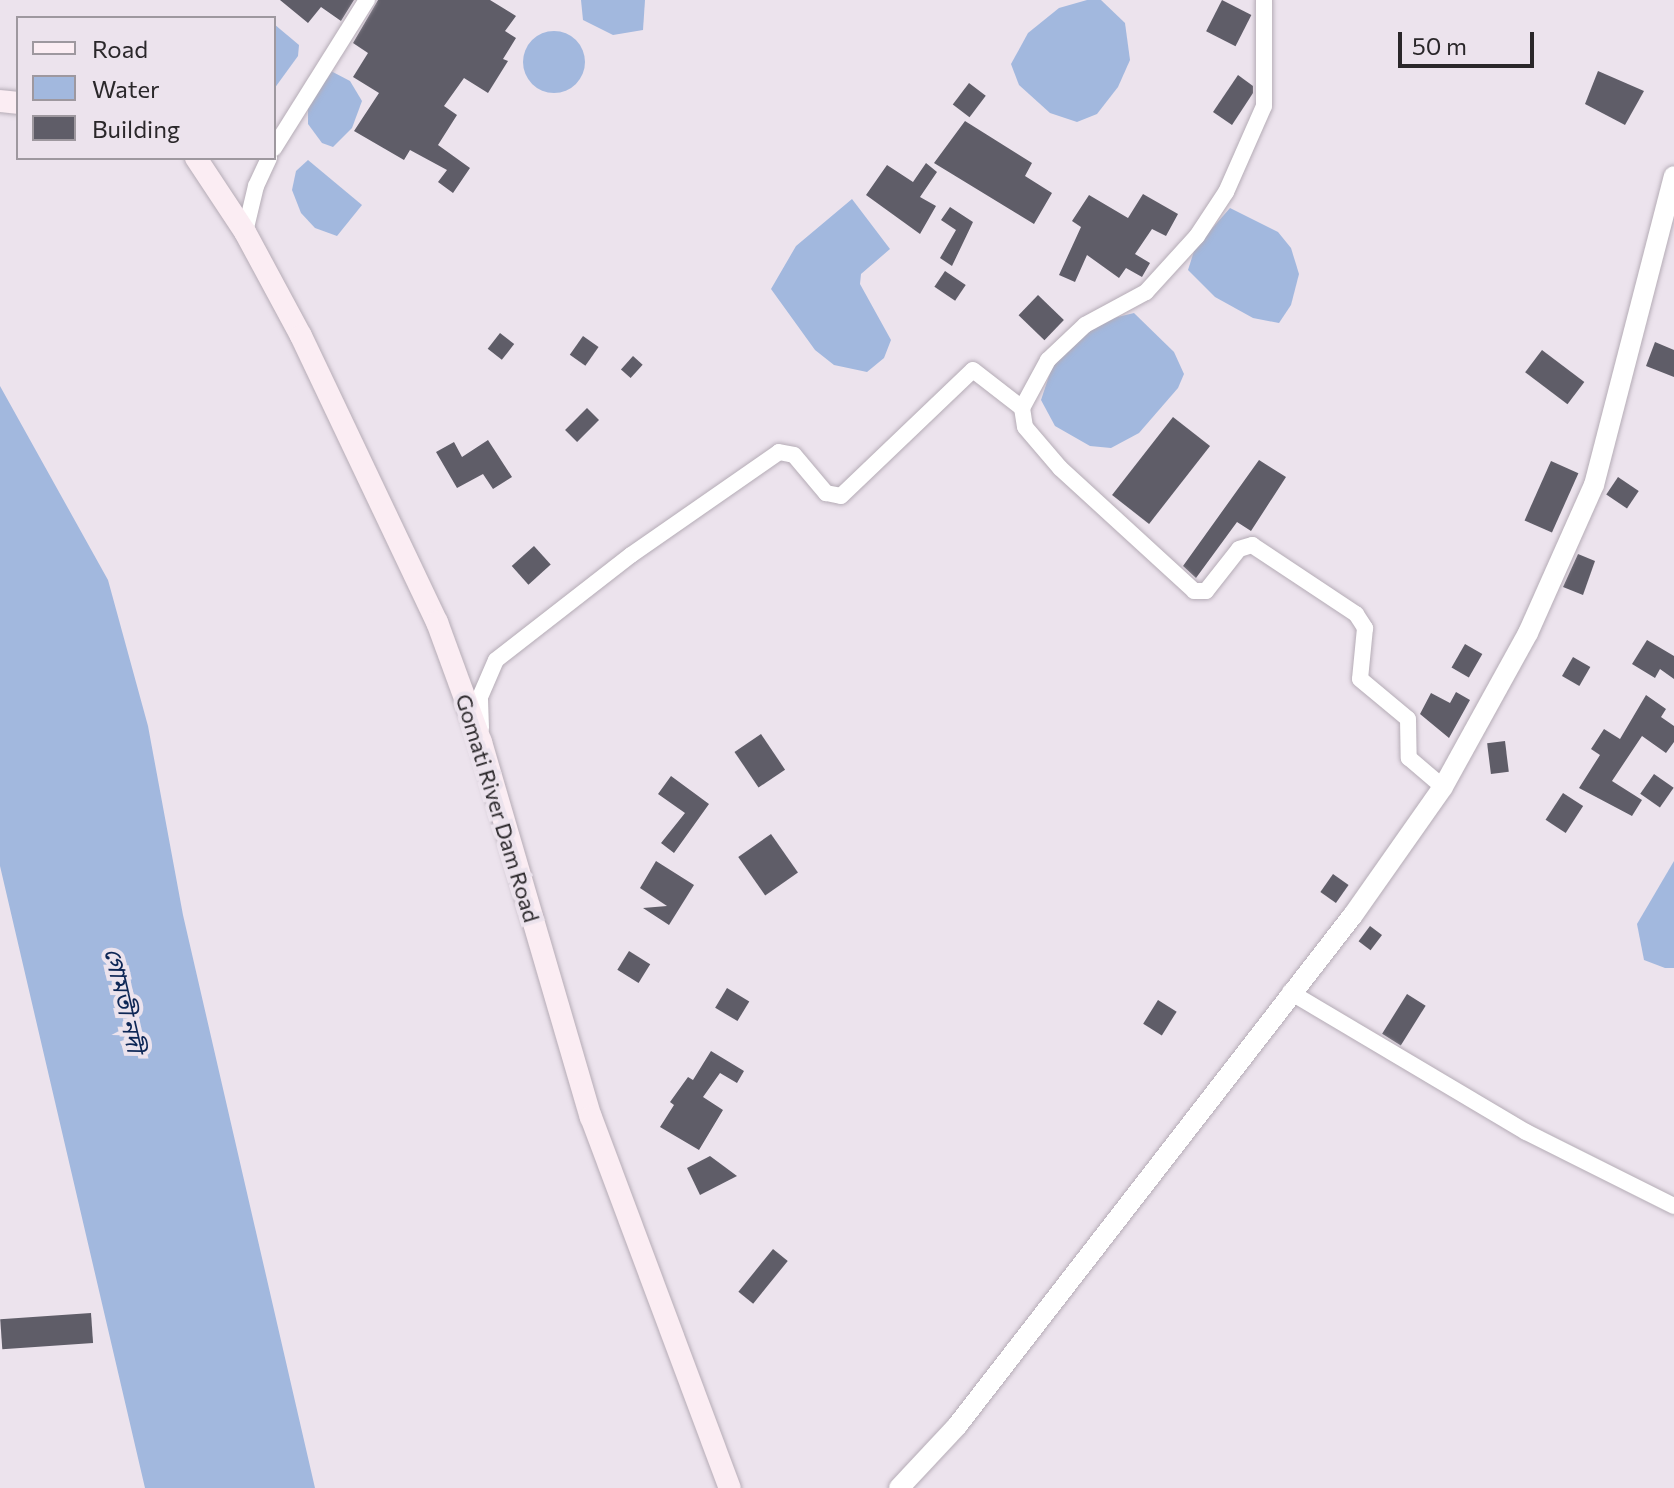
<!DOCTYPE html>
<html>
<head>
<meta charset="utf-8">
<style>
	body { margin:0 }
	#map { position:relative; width:1674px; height:1488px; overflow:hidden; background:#ece3ed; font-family:Commissioner,"Noto Sans Bengali",sans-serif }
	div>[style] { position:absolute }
	.water>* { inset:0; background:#a2b8de }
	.round { border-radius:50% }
	.building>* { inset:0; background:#5f5d68; transform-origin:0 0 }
	.roads { filter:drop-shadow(0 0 2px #b5acb6) drop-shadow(0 0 2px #b5acb6) }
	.minor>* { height:16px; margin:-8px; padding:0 8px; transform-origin:8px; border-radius:8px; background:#fff }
	.tertiary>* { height:20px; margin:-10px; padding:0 10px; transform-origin:10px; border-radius:10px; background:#fff }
	.secondary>* { height:22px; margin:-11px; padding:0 11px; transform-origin:11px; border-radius:11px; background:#fbedf3 }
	span { translate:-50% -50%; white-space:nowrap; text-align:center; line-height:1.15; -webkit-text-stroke:8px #ece3ed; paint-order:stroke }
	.street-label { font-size:22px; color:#2a272a }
	.water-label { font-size:24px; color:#0d2655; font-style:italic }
	.legend { position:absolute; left:16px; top:16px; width:260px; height:144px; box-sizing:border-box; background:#ece3ed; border:2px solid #9e989f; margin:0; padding:10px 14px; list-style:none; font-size:24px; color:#2a272a }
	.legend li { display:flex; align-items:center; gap:16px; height:40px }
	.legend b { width:40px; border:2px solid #9e989f }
	.scale { position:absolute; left:1398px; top:32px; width:136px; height:36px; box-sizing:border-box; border:4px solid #2a272a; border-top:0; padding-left:10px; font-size:24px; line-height:28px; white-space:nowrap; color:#2a272a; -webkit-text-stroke:6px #ece3ed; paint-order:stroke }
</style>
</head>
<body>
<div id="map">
	<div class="water">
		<i style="clip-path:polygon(581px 0,645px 0,643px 30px,613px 35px,583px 20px)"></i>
		<i style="clip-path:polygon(1087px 0,1101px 0,1125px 23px,1130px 60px,1118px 87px,1097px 114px,1077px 122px,1050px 113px,1019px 85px,1011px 64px,1028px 33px,1059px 8px)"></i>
		<i style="clip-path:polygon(274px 24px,299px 45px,298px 56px,274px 89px)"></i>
		<i class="round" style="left:523px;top:31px;width:62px;height:62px"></i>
		<i style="clip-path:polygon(329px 70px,350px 81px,362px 101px,352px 128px,333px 147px,322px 143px,308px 124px,308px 104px)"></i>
		<i style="clip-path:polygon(308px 160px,362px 205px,337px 236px,315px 228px,301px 213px,292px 190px,296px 171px)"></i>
		<i style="clip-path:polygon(852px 199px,890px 249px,861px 274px,860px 284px,891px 340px,884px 358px,867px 372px,834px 365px,815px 350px,771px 289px,796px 246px)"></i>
		<i style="clip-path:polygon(1230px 208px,1278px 232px,1291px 248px,1299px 274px,1291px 305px,1279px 323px,1253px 318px,1215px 297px,1188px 270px,1195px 248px)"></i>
		<i style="clip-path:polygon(1134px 313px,1174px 352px,1184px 374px,1178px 388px,1139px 433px,1111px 448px,1090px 446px,1055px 426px,1041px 400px,1051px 370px,1066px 346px,1097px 322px)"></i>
		<i style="clip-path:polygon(0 386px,108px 580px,148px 726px,183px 915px,315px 1488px,145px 1488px,0 866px)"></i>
		<i style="clip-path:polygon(1674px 861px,1674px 968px,1665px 968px,1644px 960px,1637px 924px)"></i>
	</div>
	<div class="building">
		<i style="clip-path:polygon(280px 0,354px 0,341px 21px,321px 7px,308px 23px)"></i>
		<i style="clip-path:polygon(378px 0,490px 0,516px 16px,505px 31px,516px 38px,503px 59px,508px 61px,488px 93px,464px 78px,444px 106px,457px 115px,438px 145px,470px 168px,453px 193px,438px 182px,447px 170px,410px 150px,404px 160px,354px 131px,379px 93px,353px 77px,368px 53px,353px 43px)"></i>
		<i style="left:1222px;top:0;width:33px;height:35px;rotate:27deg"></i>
		<i style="clip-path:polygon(1598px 71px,1644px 91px,1625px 125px,1585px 104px)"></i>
		<i style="clip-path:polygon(1238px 75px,1253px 86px,1253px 93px,1232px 125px,1213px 112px)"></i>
		<i style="left:969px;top:83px;width:21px;height:27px;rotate:37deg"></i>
		<i style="clip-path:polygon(965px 121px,1032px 163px,1025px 176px,1052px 193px,1034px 224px,934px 163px)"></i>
		<i style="clip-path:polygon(926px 163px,937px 172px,920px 197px,936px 206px,920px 234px,866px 195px,887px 165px,913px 182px)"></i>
		<i style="clip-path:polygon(1143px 194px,1178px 214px,1166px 236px,1152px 229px,1135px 254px,1150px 263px,1142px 277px,1126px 268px,1119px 278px,1087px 255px,1075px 282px,1059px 275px,1081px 227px,1072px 221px,1089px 195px,1128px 218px)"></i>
		<i style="clip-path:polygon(950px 207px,973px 222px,952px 266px,940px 258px,956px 230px,941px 220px)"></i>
		<i style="left:945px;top:271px;width:25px;height:19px;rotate:34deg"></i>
		<i style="left:1038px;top:295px;width:36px;height:28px;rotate:44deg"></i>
		<i style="left:500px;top:333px;width:18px;height:20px;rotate:38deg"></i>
		<i style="left:583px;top:336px;width:19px;height:23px;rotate:35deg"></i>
		<i style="clip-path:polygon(1655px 342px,1674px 350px,1674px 377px,1646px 366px)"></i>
		<i style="left:1542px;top:350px;width:53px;height:28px;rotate:37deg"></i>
		<i style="left:633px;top:356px;width:13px;height:18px;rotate:42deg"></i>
		<i style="left:587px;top:408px;width:17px;height:31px;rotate:45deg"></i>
		<i style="left:1173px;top:417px;width:47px;height:99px;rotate:38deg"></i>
		<i style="clip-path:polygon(488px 440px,512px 477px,493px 489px,483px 474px,457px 488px,436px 452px,454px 442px,462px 457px)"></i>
		<i style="clip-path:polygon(1259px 460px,1286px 477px,1251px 531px,1237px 522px,1196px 578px,1183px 566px)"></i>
		<i style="left:1551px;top:461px;width:30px;height:65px;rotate:24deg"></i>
		<i style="left:1618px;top:477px;width:25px;height:21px;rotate:34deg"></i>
		<i style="left:534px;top:546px;width:25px;height:30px;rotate:48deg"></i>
		<i style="clip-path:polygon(1578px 554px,1595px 561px,1583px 595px,1563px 587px)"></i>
		<i style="clip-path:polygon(1647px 640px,1674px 656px,1674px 679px,1660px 669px,1655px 678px,1632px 664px)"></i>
		<i style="left:1465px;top:644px;width:20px;height:27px;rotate:30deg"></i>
		<i style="left:1573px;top:657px;width:20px;height:22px;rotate:30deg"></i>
		<i style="clip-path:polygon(1456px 692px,1470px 700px,1449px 738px,1420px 714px,1431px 693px,1450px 703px)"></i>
		<i style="clip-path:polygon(1646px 695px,1666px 709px,1661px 717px,1674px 726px,1674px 742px,1666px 753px,1642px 736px,1612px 781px,1642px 800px,1632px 816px,1579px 788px,1600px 755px,1591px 749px,1604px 729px,1620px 739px)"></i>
		<i style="left:761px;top:734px;width:43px;height:32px;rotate:56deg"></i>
		<i style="left:1505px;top:741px;width:31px;height:18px;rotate:83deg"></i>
		<i style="left:1654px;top:774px;width:24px;height:24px;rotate:35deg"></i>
		<i style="clip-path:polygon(671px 776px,709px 804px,674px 853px,661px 843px,685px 813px,658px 794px)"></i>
		<i style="left:1563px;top:793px;width:24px;height:32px;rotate:33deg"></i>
		<i style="left:771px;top:834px;width:47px;height:40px;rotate:55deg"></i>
		<i style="clip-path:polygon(656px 861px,694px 885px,669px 925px,643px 908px,667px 906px,640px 888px)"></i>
		<i style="left:1333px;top:874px;width:19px;height:22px;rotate:35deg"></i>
		<i style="left:1370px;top:926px;width:15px;height:19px;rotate:37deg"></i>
		<i style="left:629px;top:951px;width:25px;height:22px;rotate:32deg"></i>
		<i style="left:727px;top:988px;width:26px;height:23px;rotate:31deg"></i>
		<i style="left:1407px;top:994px;width:22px;height:47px;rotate:32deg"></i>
		<i style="left:1158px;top:1000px;width:22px;height:28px;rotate:32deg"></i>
		<i style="clip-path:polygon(711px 1051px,744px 1071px,737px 1083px,720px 1073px,703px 1097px,723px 1110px,699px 1150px,660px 1127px,674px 1105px,670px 1102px,688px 1077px,693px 1080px)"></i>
		<i style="clip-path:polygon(710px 1156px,737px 1176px,700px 1195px,687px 1168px)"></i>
		<i style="left:773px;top:1249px;width:19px;height:55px;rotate:39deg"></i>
		<i style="left:91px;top:1313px;width:30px;height:91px;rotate:86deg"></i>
	</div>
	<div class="roads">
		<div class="minor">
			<i style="left:1264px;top:0;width:106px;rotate:90deg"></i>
			<i style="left:1264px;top:106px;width:94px;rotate:113.8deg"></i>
			<i style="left:1226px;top:192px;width:53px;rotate:123.4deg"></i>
			<i style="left:1197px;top:236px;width:76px;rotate:132.3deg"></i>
			<i style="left:1146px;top:292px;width:69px;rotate:151.6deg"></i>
			<i style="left:1085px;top:325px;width:51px;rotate:136.6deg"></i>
			<i style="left:1048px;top:360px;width:55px;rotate:118.4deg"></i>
			<i style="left:1022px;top:408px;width:19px;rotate:81deg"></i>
			<i style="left:1025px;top:427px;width:54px;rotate:49.5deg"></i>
			<i style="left:1060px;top:468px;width:182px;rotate:42.5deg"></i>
			<i style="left:1194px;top:591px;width:12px"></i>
			<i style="left:1206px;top:591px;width:53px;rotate:-51.8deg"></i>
			<i style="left:1239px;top:549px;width:14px;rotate:-17deg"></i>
			<i style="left:1252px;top:545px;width:125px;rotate:33.6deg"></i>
			<i style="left:1356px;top:614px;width:17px;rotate:57deg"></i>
			<i style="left:1365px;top:628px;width:51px;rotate:95.6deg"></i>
			<i style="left:1360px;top:679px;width:62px;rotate:39.8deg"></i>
			<i style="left:1408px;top:719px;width:39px;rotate:89deg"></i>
			<i style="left:1409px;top:758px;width:45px;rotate:40.5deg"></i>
			<i style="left:274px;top:148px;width:175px;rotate:-57.9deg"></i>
			<i style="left:245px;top:232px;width:47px;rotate:-76.6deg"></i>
			<i style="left:256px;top:186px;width:31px;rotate:-65deg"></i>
			<i style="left:481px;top:728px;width:31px;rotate:-92deg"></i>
			<i style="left:480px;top:697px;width:40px;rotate:-66.6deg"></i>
			<i style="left:496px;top:660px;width:171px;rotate:-37.9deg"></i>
			<i style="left:631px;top:555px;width:180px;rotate:-34.8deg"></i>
			<i style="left:779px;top:452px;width:15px;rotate:11deg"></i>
			<i style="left:794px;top:455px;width:50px;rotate:49.9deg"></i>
			<i style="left:826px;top:493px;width:15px;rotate:11deg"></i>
			<i style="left:841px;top:496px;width:182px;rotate:-43.7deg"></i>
			<i style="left:973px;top:370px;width:62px;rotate:37.8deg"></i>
			<i style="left:1290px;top:992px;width:274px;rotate:30.7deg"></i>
			<i style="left:1526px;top:1132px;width:165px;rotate:26.6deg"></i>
		</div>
		<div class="tertiary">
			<i style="left:899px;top:1488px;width:85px;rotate:-46.9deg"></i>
			<i style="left:957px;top:1426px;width:646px;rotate:-52.23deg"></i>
			<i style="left:1353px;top:915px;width:156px;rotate:-54.9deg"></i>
			<i style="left:1443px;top:787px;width:176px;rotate:-61.1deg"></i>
			<i style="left:1528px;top:633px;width:162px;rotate:-66deg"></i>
			<i style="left:1594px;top:485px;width:319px;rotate:-75.5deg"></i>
		</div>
		<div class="secondary">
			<i style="left:0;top:101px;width:18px;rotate:6deg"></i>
			<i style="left:196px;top:158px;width:89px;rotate:56.5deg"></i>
			<i style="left:245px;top:232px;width:118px;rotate:61.7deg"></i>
			<i style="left:301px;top:336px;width:317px;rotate:64.6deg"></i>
			<i style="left:437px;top:622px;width:128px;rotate:69.9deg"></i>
			<i style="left:481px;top:742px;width:391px;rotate:73.7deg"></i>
			<i style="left:591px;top:1117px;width:396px;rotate:69.5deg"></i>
		</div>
	</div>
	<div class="street-label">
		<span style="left:498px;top:808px;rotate:73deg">Gomati River Dam Road</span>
	</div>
	<div class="water-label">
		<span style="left:125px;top:1000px;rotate:77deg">গোমতী নদী</span>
	</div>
	<ul class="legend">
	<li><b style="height:10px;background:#fbedf3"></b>Road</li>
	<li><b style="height:22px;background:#a2b8de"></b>Water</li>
	<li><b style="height:22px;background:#5f5d68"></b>Building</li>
	</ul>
	<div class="scale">50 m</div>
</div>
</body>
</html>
